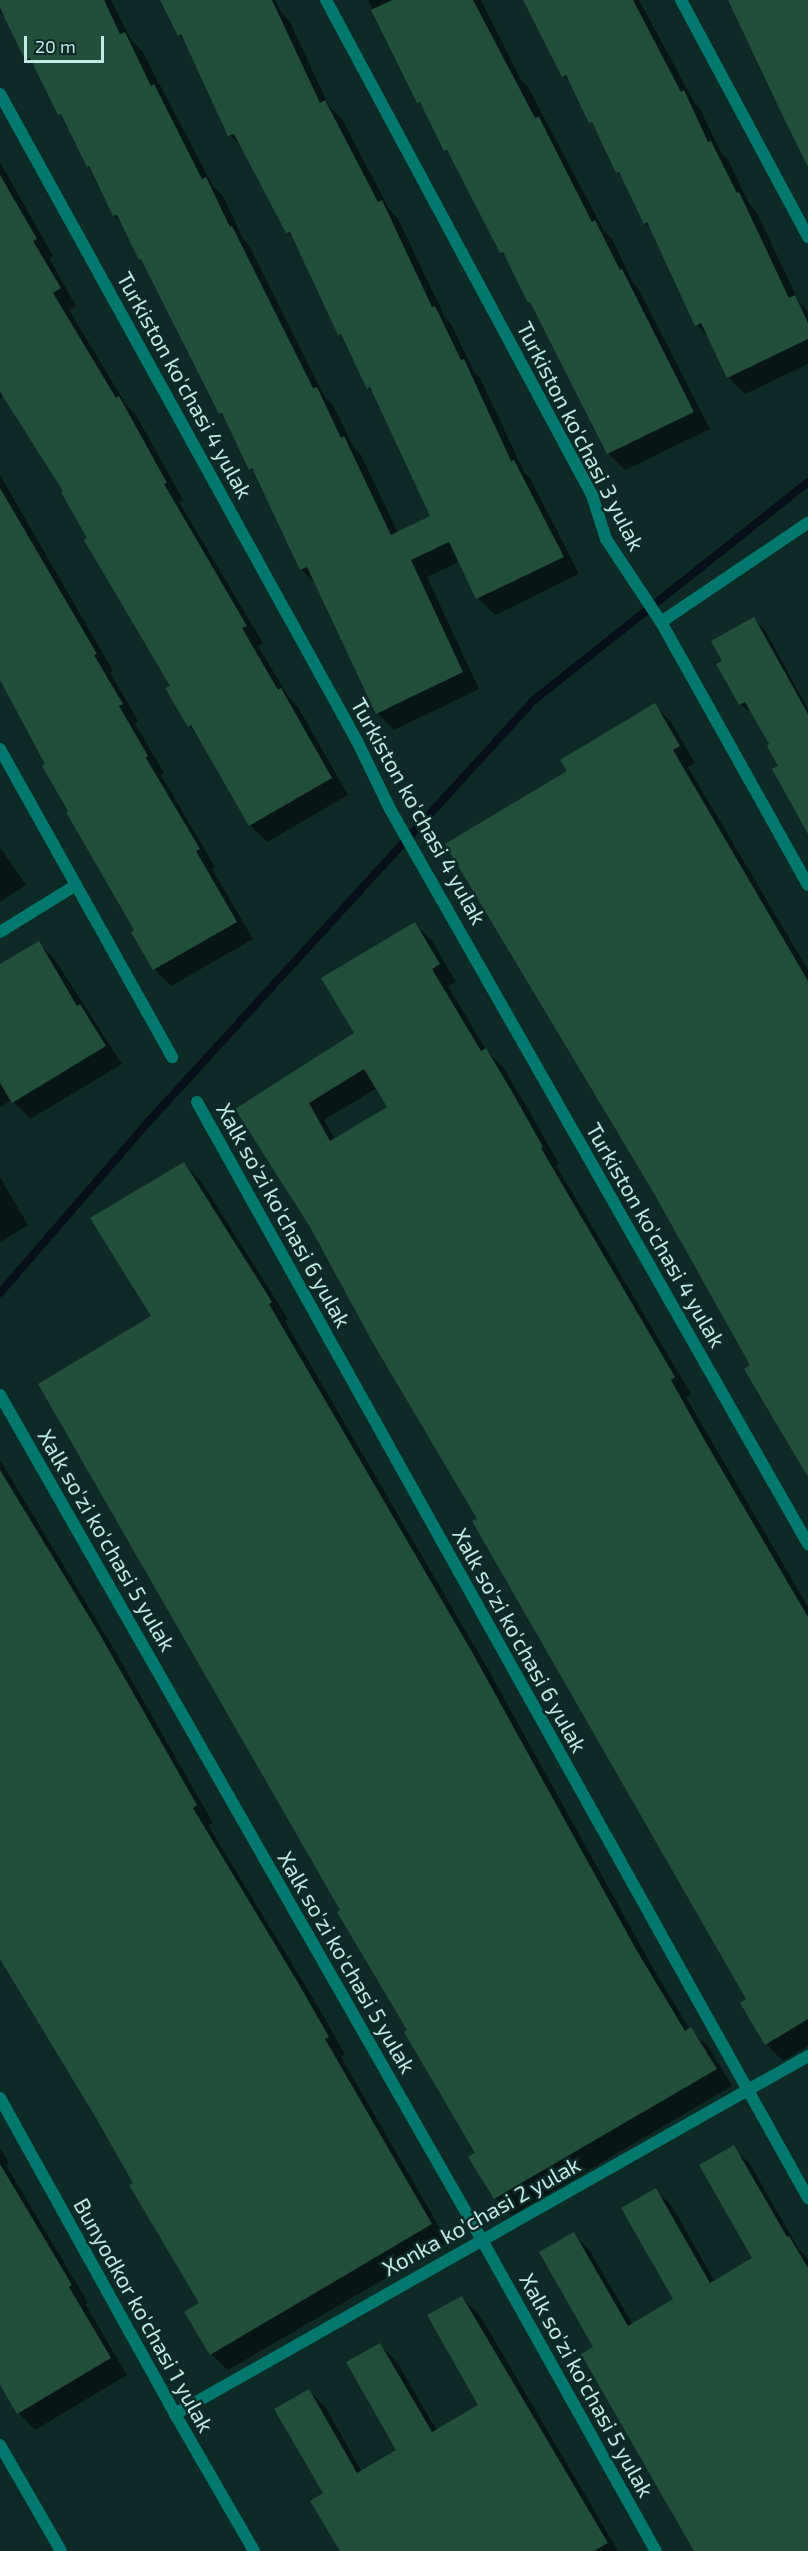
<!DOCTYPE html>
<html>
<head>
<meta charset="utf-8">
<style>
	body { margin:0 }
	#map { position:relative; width:808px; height:2551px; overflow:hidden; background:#0d2a27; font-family:"Exo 2",sans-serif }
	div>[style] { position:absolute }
	.shadow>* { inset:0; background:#0007 }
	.stream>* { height:8px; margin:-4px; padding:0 4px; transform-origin:4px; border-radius:4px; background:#040f19 }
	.building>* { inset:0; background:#234e3c }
	.service>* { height:12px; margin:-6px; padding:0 6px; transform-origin:6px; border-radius:6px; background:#02786e }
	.minor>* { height:12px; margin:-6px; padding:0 6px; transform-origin:6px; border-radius:6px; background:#02786e }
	span { translate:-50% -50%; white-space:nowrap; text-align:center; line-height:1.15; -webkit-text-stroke:5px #0d2a27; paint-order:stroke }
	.street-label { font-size:22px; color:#bfe9e2 }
	.scale { position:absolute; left:24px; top:36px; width:80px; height:27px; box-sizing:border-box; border:3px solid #bfe9e2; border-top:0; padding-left:8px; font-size:18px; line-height:21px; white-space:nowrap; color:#bfe9e2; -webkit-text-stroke:4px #0d2a27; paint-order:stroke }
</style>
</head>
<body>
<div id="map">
	<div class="shadow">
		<i style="clip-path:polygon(0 0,111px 0,131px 40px,142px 51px,213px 186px,223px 196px,243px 239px,249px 245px,324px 396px,333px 405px,354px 448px,361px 455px,398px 533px,432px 517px,375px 394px,369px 388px,346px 341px,340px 334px,296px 241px,287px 232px,244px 150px,230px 135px,187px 44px,179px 35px,162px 0,275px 0,281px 12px,290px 22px,329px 106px,342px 119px,389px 209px,398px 219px,446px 319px,451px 324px,474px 372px,480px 378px,524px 472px,530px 478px,579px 574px,495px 615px,478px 598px,460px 561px,427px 577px,479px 689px,394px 730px,377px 713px,316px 584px,302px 570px,257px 475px,251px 469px,227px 421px,220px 413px,146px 265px,140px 259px,123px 224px,114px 216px,38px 70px,27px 59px,8px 20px,0 12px)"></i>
		<i style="clip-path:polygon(368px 0,481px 0,521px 80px,528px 87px,604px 231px,612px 239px,633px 283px,638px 288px,710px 429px,625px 470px,608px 453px,535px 308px,529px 302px,508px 259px,501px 252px,453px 158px,445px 150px,425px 109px,419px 102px)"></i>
		<i style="clip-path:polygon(524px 0,639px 0,694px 102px,700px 109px,721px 152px,728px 160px,750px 205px,756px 211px,799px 302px,808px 311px,808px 364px,745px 394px,728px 377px,709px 338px,697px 325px,651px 229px,645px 223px,624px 180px,617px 172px,572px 84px,564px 76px)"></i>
		<i style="clip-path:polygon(0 162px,53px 256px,49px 258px,76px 306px,69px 310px,125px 403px,136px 415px,183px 500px,179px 502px,263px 643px,258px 646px,288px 696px,298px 707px,348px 795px,267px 842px,250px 825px,199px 736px,189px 726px,172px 686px,40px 449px,29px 438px,3px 396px,0 398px)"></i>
		<i style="clip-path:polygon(0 475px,113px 671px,110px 672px,138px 721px,135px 724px,164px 773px,161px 775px,215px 867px,212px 869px,253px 939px,171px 986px,155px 969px,133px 932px,136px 930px,0 676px)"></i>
		<i style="clip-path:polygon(753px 619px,765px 630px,808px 709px,808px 820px,754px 715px,740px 704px,724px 662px)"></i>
		<i style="clip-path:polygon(654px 705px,671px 722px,695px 763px,688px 767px,808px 970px,808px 1474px,752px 1366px,686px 1251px,688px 1250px,569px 772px)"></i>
		<i style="clip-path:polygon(0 847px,26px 885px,0 902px)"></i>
		<i style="clip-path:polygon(evenodd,415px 924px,432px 941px,456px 982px,448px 986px,486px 1050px,503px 1067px,528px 1109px,559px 1164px,556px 1165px,691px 1394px,686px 1397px,808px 1607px,808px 2046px,783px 2061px,766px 2044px,748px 1999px,311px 1226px,237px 1109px,356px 1034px,415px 924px,377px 1088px,389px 1107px,335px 1139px,324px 1120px,377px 1088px)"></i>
		<i style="clip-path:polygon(39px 943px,55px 960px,122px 1064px,30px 1119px,12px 1100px,0 1107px,0 966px)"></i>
		<i style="clip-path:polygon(184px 1164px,201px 1181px,288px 1319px,285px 1321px,489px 1671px,654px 1970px,690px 2030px,708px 2046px,732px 2086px,512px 2215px,495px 2198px,470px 2158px,477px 2153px,342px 1911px,154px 1316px)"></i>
		<i style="clip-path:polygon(0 1177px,28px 1225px,0 1242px)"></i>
		<i style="clip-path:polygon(0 1460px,115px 1651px,213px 1823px,208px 1825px,314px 2000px,345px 2054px,341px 2057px,448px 2242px,228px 2370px,211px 2354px,201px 2304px,135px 2183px,0 1956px)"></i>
		<i style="clip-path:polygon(733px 2147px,750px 2164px,798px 2248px,808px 2259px,808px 2551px,696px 2551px,595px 2347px,573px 2234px,590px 2251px,633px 2325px,675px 2300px,655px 2189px,672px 2206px,715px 2282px,754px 2258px)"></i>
		<i style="clip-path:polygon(0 2148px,9px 2163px,6px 2165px,88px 2303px,85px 2304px,127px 2375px,35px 2430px,19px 2413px,0 2382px)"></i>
		<i style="clip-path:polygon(462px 2298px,479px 2314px,618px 2551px,342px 2551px,325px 2494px,309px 2391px,326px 2408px,362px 2472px,398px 2450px,380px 2345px,397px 2362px,437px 2431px,480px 2405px)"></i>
	</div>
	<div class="stream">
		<i style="left:0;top:1293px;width:229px;rotate:-49.1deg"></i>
		<i style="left:150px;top:1120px;width:569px;rotate:-47.56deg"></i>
		<i style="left:534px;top:700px;width:350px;rotate:-38.5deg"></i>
	</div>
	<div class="building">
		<i style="clip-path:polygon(0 0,104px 0,120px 34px,125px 32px,151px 86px,154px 84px,202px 179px,206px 177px,230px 227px,232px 226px,313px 388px,317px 387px,341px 438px,344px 436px,391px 535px,430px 516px,370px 387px,367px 389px,341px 334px,338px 335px,290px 232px,286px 233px,234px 134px,228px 136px,181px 34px,178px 36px,160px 0,272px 0,320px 103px,325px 100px,378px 202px,382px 200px,432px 307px,435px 306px,461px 360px,464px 359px,511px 461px,514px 460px,564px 557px,476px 599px,449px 542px,411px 560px,463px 672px,376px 714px,307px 567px,300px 570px,252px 468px,249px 470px,222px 413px,219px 414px,141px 259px,139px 260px,117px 215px,113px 216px,89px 166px,87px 167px,61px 114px,58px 115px,30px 58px,25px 60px,0 8px)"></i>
		<i style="clip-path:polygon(392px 0,473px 0,535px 118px,539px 117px,592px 222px,595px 220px,620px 270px,622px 269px,694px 412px,607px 454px,530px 302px,528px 303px,503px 252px,500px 253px,447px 150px,444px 151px,420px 102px,417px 103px,371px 10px)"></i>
		<i style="clip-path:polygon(523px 0,633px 0,681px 92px,684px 90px,708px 142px,711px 141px,737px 193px,739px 192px,789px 298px,795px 295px,808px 323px,808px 339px,727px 378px,701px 323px,695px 326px,647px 222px,644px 224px,619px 172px,616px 173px,592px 122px,589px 123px,566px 75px,562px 77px)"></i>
		<i style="clip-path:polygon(728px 0,808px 0,808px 167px,780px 110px)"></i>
		<i style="clip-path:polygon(0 175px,37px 239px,33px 241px,61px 288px,53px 293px,116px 398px,119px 396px,167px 483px,164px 484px,247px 626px,242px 628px,278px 690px,281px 688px,332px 778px,249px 826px,191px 725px,188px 727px,165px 688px,170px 686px,84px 540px,87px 538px,61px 492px,63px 491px,0 392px)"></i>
		<i style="clip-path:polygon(0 488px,97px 654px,94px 655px,123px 704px,119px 706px,148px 756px,146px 758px,200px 849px,196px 851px,237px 922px,153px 970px,131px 932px,134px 930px,66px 812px,68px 811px,42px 766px,45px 764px,0 680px)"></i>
		<i style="clip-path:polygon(754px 617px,808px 714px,808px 834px,772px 769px,778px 766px,767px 746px,769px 744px,745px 702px,739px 705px,716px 664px,722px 661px,711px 641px)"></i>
		<i style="clip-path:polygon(655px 703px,680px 746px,673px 750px,808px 981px,808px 1477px,744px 1369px,750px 1365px,652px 1190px,445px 844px,567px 771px,560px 760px)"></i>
		<i style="clip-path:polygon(evenodd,415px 922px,440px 964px,432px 969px,481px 1051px,486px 1048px,511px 1090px,543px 1147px,541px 1148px,675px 1377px,671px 1380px,705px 1441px,808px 1617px,808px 2019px,765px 2045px,740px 2003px,746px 1999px,472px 1521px,477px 1519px,373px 1343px,310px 1227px,235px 1109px,354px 1033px,321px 978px,415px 922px,364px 1069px,387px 1107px,330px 1141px,309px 1103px,364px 1069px)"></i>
		<i style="clip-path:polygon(39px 941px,77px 1006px,80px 1004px,106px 1046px,12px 1103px,0 1083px,0 964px)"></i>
		<i style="clip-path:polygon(184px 1162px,272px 1302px,269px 1304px,472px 1652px,637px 1951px,685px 2031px,691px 2027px,717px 2069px,494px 2199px,468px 2157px,475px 2153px,404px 2032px,407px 2030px,337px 1912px,340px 1910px,38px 1384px,151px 1316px,90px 1218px)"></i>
		<i style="clip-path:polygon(0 1470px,99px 1633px,197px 1805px,193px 1808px,297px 1981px,329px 2037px,325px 2039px,432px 2224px,210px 2355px,184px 2312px,199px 2303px,129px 2185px,133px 2183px,96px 2118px,0 1959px)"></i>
		<i style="clip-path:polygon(734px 2145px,787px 2237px,789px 2236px,808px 2268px,808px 2551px,694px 2551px,581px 2354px,593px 2347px,539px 2252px,574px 2232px,628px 2326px,673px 2299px,621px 2208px,656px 2188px,710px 2283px,752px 2258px,699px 2165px)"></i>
		<i style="clip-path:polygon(0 2164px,72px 2285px,69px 2287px,111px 2358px,17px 2414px,0 2385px)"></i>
		<i style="clip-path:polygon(462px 2296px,608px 2543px,594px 2551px,340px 2551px,310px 2501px,323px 2493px,274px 2409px,309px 2389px,357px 2473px,396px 2450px,346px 2362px,380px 2343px,432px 2432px,478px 2405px,427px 2315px)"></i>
	</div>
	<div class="service">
		<i style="left:661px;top:622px;width:177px;rotate:-34deg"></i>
	</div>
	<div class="minor">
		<i style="left:326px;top:0;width:562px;rotate:61.75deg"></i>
		<i style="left:592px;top:495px;width:46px;rotate:72.3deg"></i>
		<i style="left:606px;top:539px;width:100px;rotate:56.5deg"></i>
		<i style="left:661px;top:622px;width:301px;rotate:60.8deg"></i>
		<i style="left:681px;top:0;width:269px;rotate:61.8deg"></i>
		<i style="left:0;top:94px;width:739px;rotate:61.11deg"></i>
		<i style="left:357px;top:741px;width:76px;rotate:64.1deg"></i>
		<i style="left:390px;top:809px;width:846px;rotate:60.37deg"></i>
		<i style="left:0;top:749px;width:353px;rotate:60.8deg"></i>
		<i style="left:0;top:932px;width:89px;rotate:-31.7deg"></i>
		<i style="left:197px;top:1102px;width:1255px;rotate:60.86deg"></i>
		<i style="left:0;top:1395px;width:973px;rotate:60.3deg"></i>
		<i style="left:482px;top:2240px;width:356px;rotate:60.8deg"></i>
		<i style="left:0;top:2098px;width:361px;rotate:61deg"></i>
		<i style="left:175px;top:2414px;width:158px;rotate:60deg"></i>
		<i style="left:175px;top:2414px;width:727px;rotate:-29.49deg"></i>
		<i style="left:0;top:2445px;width:122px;rotate:60.1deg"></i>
	</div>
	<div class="street-label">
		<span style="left:185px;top:385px;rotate:61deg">Turkiston ko'chasi 4 yulak</span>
		<span style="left:581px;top:436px;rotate:63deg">Turkiston ko'chasi 3 yulak</span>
		<span style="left:419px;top:811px;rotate:61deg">Turkiston ko'chasi 4 yulak</span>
		<span style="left:284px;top:1215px;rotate:61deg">Xalk so'zi ko'chasi 6 yulak</span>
		<span style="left:656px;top:1235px;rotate:60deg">Turkiston ko'chasi 4 yulak</span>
		<span style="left:107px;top:1540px;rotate:60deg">Xalk so'zi ko'chasi 5 yulak</span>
		<span style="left:520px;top:1640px;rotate:61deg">Xalk so'zi ko'chasi 6 yulak</span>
		<span style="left:347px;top:1962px;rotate:60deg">Xalk so'zi ko'chasi 5 yulak</span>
		<span style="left:481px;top:2216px;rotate:-29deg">Xonka ko'chasi 2 yulak</span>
		<span style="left:144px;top:2315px;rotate:61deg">Bunyodkor ko'chasi 1 yulak</span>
		<span style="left:587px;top:2385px;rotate:61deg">Xalk so'zi ko'chasi 5 yulak</span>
	</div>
	<div class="scale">20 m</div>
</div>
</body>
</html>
